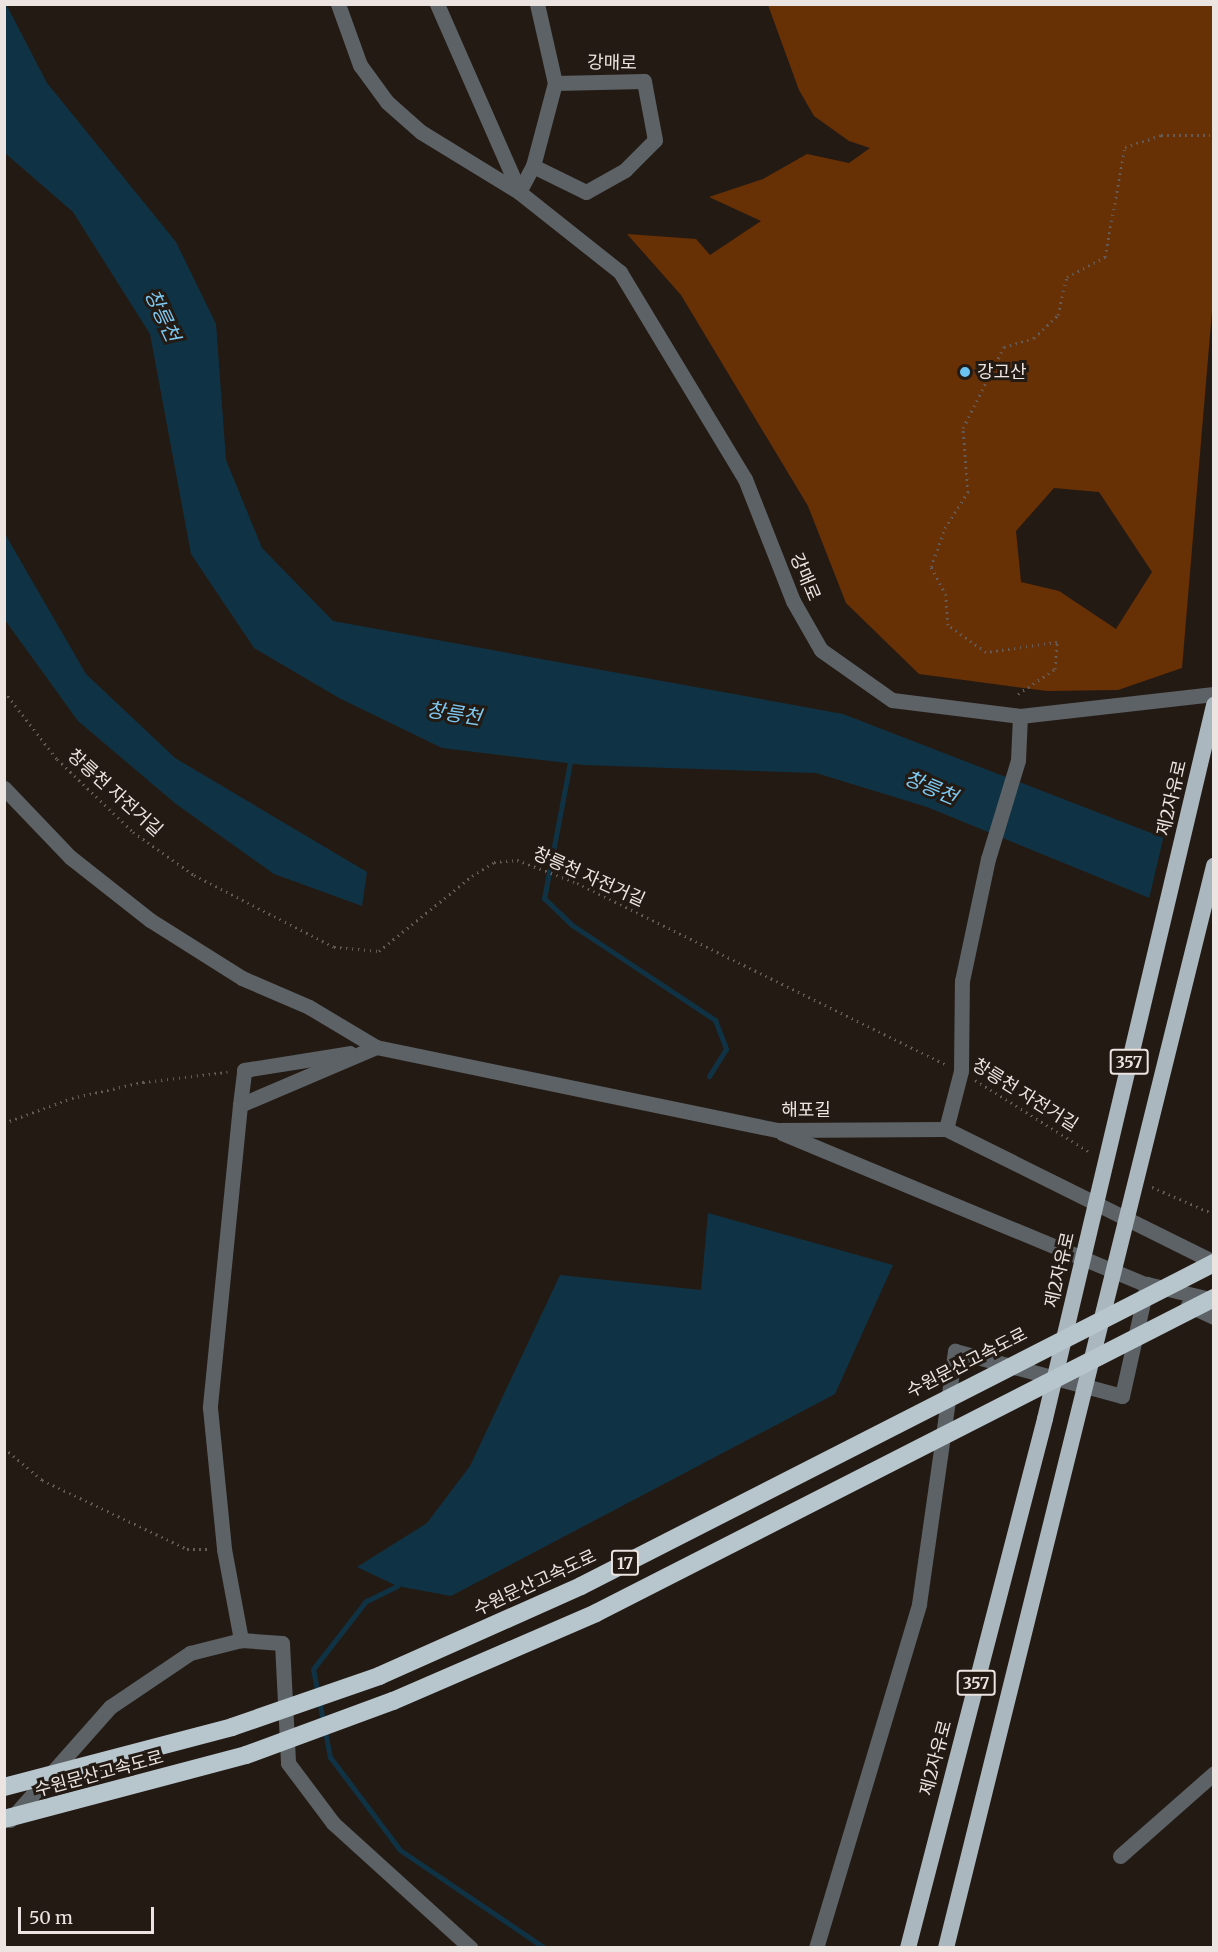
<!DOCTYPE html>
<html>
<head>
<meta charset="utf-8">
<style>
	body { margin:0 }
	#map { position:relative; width:1218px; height:1952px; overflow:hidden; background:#241a14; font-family:Merriweather,"Noto Sans KR",serif }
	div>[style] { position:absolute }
	.green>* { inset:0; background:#683005 }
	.water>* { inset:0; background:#0f3344 }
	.pier>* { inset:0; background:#241a14 }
	.stream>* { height:5px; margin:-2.5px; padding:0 2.5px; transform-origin:2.5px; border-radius:2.5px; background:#0f3344 }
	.path>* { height:3px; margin-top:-1.5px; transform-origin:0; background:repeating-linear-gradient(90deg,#645b55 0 1.5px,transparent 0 6px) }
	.minor>* { height:15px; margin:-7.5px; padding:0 7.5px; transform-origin:7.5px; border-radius:7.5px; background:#5c6265 }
	.trunk>* { height:16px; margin:-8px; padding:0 8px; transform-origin:8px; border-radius:8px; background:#aab7be }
	.motorway>* { height:18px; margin:-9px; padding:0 9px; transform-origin:9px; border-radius:9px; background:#b7c5cd }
	.dots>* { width:16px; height:16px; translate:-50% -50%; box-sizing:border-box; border:3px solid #241a14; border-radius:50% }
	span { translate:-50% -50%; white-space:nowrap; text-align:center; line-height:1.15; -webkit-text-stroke:6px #241a14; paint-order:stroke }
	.shield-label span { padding:2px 4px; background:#241a14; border:2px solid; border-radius:4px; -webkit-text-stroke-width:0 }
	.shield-label { font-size:16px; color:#ebe4e0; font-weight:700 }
	.street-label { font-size:18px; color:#ebe4e0 }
	.poi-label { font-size:18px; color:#ebe4e0 }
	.left { translate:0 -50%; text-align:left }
	.water-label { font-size:20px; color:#7dc9f1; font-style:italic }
	.frame { position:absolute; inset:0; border:6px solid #ebe4e0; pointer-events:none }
	.scale { position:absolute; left:18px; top:1907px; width:136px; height:27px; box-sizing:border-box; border:3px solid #ebe4e0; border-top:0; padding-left:8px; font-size:18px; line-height:21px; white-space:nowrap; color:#ebe4e0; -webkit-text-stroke:4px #241a14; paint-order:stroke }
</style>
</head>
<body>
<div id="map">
	<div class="green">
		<i style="clip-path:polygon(evenodd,768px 5px,1213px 5px,1214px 287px,1182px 668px,1118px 690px,1047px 691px,919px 674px,846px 603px,808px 506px,681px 295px,627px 234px,696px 239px,710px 255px,761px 221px,709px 197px,763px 179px,807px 154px,849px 163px,870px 148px,849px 141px,814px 116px,799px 90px,768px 5px,1054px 488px,1099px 492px,1152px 572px,1116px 629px,1059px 591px,1021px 582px,1016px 531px,1054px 488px)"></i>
	</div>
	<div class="water">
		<i style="clip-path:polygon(6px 4px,47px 83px,176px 242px,216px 324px,226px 460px,262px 548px,333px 621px,843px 714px,1213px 857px,1213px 924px,927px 807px,816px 773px,584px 765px,442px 748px,339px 698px,254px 648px,191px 554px,150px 334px,73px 212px,5px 153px)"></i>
		<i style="clip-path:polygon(5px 534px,86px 674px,175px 758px,367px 872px,362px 906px,274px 874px,176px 804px,78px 721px,5px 620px)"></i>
		<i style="clip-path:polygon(708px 1213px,893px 1265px,835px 1394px,451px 1596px,397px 1586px,357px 1567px,427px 1523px,470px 1466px,560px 1275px,701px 1290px)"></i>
	</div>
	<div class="pier">
		<i style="clip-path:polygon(1164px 835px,1214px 854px,1214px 927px,1148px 903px)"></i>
	</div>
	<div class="stream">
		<i style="left:571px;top:757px;width:144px;rotate:100.8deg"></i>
		<i style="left:544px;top:898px;width:39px;rotate:44deg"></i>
		<i style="left:572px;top:925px;width:172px;rotate:33.6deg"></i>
		<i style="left:715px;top:1020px;width:31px;rotate:69deg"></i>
		<i style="left:726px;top:1049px;width:32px;rotate:122deg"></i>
		<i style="left:397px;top:1586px;width:34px;rotate:154deg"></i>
		<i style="left:366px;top:1601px;width:86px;rotate:127.9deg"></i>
		<i style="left:313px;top:1669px;width:90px;rotate:79.1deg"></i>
		<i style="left:330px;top:1757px;width:116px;rotate:53deg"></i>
		<i style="left:400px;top:1850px;width:175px;rotate:34.1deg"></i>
	</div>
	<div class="path">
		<i style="left:4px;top:691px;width:86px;rotate:52.1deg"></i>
		<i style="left:57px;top:759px;width:105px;rotate:43.8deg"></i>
		<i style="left:133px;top:832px;width:75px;rotate:35.2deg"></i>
		<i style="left:194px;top:875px;width:157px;rotate:27.2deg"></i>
		<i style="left:334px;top:947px;width:45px;rotate:5.1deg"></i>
		<i style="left:379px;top:951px;width:119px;rotate:-38.9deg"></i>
		<i style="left:472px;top:876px;width:26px;rotate:-32deg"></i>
		<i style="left:494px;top:862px;width:23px;rotate:-5deg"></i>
		<i style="left:517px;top:860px;width:64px;rotate:21deg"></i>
		<i style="left:577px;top:883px;width:410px;rotate:26.2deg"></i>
		<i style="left:1018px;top:694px;width:45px;rotate:-34deg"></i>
		<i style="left:1055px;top:669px;width:27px;rotate:-86deg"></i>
		<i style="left:1057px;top:642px;width:72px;rotate:172deg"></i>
		<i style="left:986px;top:652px;width:47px;rotate:-144.6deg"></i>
		<i style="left:948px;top:625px;width:30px;rotate:-94deg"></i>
		<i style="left:946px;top:595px;width:32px;rotate:-118deg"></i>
		<i style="left:931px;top:567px;width:41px;rotate:-70.3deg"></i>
		<i style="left:945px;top:528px;width:43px;rotate:-57.4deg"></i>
		<i style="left:968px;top:492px;width:64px;rotate:-94.5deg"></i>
		<i style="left:963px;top:428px;width:91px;rotate:-63.2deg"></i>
		<i style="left:1004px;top:347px;width:31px;rotate:-17deg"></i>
		<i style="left:1034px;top:338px;width:33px;rotate:-44deg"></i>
		<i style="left:1058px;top:315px;width:39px;rotate:-77deg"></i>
		<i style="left:1067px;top:277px;width:43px;rotate:-27.8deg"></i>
		<i style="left:1105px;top:257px;width:112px;rotate:-79.7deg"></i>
		<i style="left:1125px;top:147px;width:38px;rotate:-18deg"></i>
		<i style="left:1161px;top:135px;width:53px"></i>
		<i style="left:975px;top:1080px;width:137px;rotate:32.2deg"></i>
		<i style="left:4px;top:1123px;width:72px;rotate:-20.2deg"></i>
		<i style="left:72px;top:1098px;width:73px;rotate:-12.7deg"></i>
		<i style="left:143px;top:1082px;width:85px;rotate:-6.8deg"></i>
		<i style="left:1152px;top:1187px;width:68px;rotate:23.5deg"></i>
		<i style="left:4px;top:1448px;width:50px;rotate:40.1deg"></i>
		<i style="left:42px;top:1480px;width:161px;rotate:25.4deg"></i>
		<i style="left:187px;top:1549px;width:22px"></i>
	</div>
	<div class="minor">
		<i style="left:338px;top:4px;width:65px;rotate:70.2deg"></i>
		<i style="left:360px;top:65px;width:46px;rotate:53.9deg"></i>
		<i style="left:387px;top:102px;width:45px;rotate:41.4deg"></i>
		<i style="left:421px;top:132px;width:115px;rotate:31.5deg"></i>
		<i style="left:519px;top:192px;width:129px;rotate:38.4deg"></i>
		<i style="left:620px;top:272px;width:242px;rotate:58.9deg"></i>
		<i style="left:745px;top:479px;width:131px;rotate:68.5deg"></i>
		<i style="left:793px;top:601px;width:56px;rotate:60.3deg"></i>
		<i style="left:821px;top:650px;width:87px;rotate:35.2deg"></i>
		<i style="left:892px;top:700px;width:129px;rotate:7.1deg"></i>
		<i style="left:1020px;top:716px;width:195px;rotate:-6.5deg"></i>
		<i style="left:437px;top:4px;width:204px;rotate:66.3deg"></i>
		<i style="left:533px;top:166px;width:59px;rotate:26.1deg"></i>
		<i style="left:586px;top:192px;width:45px;rotate:-29.4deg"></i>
		<i style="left:625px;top:170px;width:42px;rotate:-45deg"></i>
		<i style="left:655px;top:140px;width:60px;rotate:-100.6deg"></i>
		<i style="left:644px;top:81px;width:89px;rotate:178.7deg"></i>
		<i style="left:519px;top:192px;width:30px;rotate:-62deg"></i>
		<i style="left:533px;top:166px;width:86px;rotate:-75.2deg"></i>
		<i style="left:555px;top:83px;width:81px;rotate:-102.8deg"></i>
		<i style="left:4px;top:788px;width:95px;rotate:46.3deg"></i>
		<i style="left:70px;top:857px;width:102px;rotate:38.2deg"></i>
		<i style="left:150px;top:920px;width:109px;rotate:32.2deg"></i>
		<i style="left:242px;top:978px;width:73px;rotate:23.4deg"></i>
		<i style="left:309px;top:1007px;width:78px;rotate:30.8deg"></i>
		<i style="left:376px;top:1047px;width:409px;rotate:11.7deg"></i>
		<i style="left:777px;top:1130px;width:169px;rotate:-0.3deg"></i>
		<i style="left:946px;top:1129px;width:299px;rotate:26.4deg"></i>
		<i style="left:376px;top:1047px;width:148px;rotate:156.9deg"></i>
		<i style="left:240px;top:1105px;width:304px;rotate:95.7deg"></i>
		<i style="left:210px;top:1408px;width:142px;rotate:84.3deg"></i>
		<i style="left:224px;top:1549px;width:93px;rotate:79.4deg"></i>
		<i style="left:241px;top:1640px;width:41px;rotate:4.2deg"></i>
		<i style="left:282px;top:1643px;width:120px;rotate:87.1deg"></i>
		<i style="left:288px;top:1763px;width:75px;rotate:53.1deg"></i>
		<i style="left:333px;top:1823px;width:186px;rotate:42.2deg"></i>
		<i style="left:240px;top:1105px;width:35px;rotate:-83deg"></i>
		<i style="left:244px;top:1070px;width:107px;rotate:-9.1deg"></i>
		<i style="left:946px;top:1129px;width:60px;rotate:-75.5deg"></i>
		<i style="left:961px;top:1071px;width:90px;rotate:-89.4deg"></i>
		<i style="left:962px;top:981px;width:125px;rotate:-78deg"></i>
		<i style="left:988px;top:859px;width:103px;rotate:-73.1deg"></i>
		<i style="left:1018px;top:760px;width:44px;rotate:-87.4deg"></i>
		<i style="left:782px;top:1133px;width:405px;rotate:22.6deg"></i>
		<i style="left:1188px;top:1305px;width:29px;rotate:25deg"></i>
		<i style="left:10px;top:1820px;width:151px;rotate:-48.5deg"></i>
		<i style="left:110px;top:1707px;width:97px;rotate:-34deg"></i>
		<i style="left:190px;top:1653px;width:53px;rotate:-14.3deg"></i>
		<i style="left:1120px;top:1856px;width:125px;rotate:-41.4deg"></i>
		<i style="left:816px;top:1948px;width:359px;rotate:-73.3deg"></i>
		<i style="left:919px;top:1604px;width:256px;rotate:-81.9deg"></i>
		<i style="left:955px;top:1351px;width:173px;rotate:15.1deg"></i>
		<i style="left:1122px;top:1396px;width:115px;rotate:-77.4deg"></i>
		<i style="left:1147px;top:1284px;width:69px;rotate:13.4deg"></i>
	</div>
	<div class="trunk">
		<i style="left:908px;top:1948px;width:546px;rotate:-75.48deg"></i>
		<i style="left:1045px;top:1419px;width:734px;rotate:-76.68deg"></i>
		<i style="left:946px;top:1948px;width:1115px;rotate:-76.09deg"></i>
	</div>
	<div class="motorway">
		<i style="left:4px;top:1787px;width:236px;rotate:-14.7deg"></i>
		<i style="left:232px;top:1727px;width:156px;rotate:-19.1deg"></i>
		<i style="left:379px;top:1676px;width:221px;rotate:-24deg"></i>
		<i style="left:581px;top:1586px;width:711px;rotate:-27.03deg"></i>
		<i style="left:4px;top:1819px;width:250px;rotate:-14.8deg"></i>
		<i style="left:246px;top:1755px;width:157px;rotate:-20.2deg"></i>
		<i style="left:393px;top:1701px;width:221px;rotate:-23.4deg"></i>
		<i style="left:596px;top:1613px;width:694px;rotate:-27.01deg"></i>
	</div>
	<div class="dots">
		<i style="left:965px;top:372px;background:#6ac3f1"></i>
	</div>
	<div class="shield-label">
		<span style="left:1129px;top:1062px">357</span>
		<span style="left:625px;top:1563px">17</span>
		<span style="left:976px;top:1683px">357</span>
	</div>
	<div class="street-label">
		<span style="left:612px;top:63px;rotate:1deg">강매로</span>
		<span style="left:805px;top:577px;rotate:67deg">강매로</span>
		<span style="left:115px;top:793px;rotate:42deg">창릉천 자전거길</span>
		<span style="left:1172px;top:798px;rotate:-77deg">제2자유로</span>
		<span style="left:589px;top:877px;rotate:24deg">창릉천 자전거길</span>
		<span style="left:1025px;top:1095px;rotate:32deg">창릉천 자전거길</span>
		<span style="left:806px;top:1110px">해포길</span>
		<span style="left:1060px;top:1270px;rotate:-77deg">제2자유로</span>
		<span style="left:967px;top:1363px;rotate:-27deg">수원문산고속도로</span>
		<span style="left:535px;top:1583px;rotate:-25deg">수원문산고속도로</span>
		<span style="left:936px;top:1758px;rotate:-75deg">제2자유로</span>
		<span style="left:99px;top:1774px;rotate:-15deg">수원문산고속도로</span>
	</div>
	<div class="poi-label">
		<span class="left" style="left:977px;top:372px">강고산</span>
	</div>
	<div class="water-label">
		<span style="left:163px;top:315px;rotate:65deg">창릉천</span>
		<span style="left:454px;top:713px;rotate:9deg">창릉천</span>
		<span style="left:931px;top:787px;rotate:23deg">창릉천</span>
	</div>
	<div class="frame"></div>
	<div class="scale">50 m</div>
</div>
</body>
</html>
